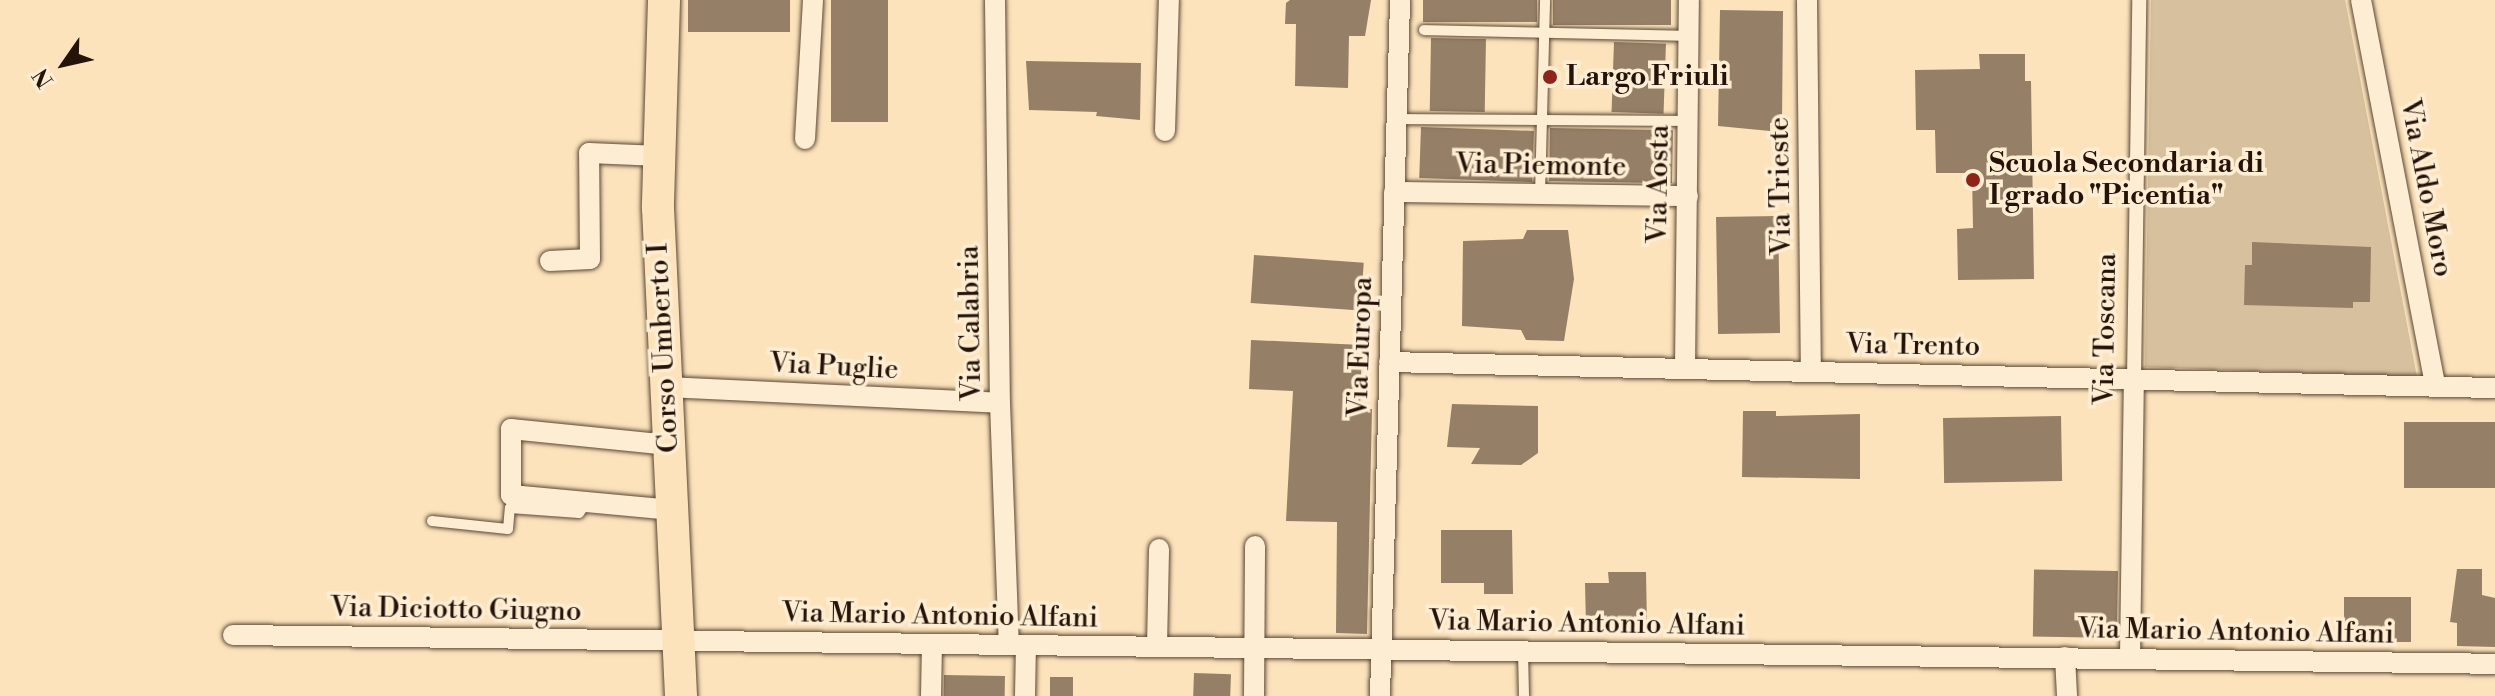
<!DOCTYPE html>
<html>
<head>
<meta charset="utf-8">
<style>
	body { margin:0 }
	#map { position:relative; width:2495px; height:696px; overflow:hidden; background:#fce3bb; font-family:"Libre Bodoni",serif }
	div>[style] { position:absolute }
	.green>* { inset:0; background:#d7c09d }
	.building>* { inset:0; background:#957f66; transform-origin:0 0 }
	.roads { filter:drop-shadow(0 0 2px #5b4736) drop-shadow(0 0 2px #5b4736) }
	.service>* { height:10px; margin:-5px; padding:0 5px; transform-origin:5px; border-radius:5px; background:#fdedd3 }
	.pedestrian>* { height:14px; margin:-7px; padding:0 7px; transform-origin:7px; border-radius:7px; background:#fdedd3 }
	.minor>* { height:20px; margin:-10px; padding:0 10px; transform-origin:10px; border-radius:10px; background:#fdedd3 }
	.primary>* { height:32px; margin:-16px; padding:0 16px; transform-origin:16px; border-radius:16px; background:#fce3bb }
	.dots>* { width:22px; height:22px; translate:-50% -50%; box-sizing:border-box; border:4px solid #fdedd3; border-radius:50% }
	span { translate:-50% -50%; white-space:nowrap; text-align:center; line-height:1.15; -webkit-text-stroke:7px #fdedd3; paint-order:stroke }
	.poi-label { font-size:28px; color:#251309; font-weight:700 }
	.left { translate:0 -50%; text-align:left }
	.street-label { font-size:28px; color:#251309 }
	.north { position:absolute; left:24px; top:24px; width:80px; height:80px; -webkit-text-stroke:6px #fdedd3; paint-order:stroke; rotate:236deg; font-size:22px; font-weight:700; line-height:32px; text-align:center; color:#251309 }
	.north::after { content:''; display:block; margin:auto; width:28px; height:36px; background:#251309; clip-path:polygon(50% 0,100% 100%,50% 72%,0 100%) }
</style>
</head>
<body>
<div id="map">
	<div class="green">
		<i style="clip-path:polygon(2151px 0,2345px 0,2417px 377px,2145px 367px)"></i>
	</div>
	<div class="building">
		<i style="left:688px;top:0;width:102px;height:32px"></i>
		<i style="left:831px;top:0;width:57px;height:122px"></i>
		<i style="clip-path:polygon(1290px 0,1371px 0,1365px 36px,1349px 36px,1348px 88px,1295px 86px,1296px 24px,1285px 24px,1286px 3px)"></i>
		<i style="left:1423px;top:0;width:114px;height:22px"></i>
		<i style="left:1553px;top:0;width:118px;height:25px"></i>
		<i style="clip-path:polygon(1720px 10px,1783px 11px,1782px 123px,1770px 123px,1770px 131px,1718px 126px)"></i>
		<i style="left:1431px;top:38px;width:55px;height:73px;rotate:1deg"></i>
		<i style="left:1614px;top:42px;width:52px;height:70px;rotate:2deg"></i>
		<i style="clip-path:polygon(1979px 54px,2025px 54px,2025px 81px,2031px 81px,2034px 279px,1958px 280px,1957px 229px,1973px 228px,1972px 173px,1936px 173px,1935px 130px,1916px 130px,1915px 70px,1980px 69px)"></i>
		<i style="clip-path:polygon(1026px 61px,1141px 63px,1140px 120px,1096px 116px,1097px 112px,1029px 110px)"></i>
		<i style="left:1421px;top:127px;width:113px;height:51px;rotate:2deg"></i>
		<i style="left:1550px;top:128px;width:123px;height:53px;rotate:1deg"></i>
		<i style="left:1778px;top:216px;width:117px;height:62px;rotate:89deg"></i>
		<i style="clip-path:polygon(1527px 230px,1568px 230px,1574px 279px,1564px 341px,1526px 340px,1521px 330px,1462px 326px,1463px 241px,1523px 239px)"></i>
		<i style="clip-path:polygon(2252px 242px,2371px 247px,2370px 302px,2353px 302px,2353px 308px,2244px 305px,2245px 265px,2252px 265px)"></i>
		<i style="left:1254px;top:255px;width:110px;height:48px;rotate:4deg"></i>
		<i style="clip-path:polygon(1251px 340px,1362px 345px,1360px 409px,1372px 409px,1367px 634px,1336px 633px,1337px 522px,1286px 521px,1293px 391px,1249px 389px)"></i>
		<i style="clip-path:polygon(1452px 404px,1538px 406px,1538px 453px,1521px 465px,1471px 464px,1480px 448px,1447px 447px)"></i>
		<i style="clip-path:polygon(1743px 411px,1776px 411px,1776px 416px,1860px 414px,1860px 479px,1742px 477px)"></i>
		<i style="left:2061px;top:416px;width:65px;height:118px;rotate:89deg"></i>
		<i style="left:2404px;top:422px;width:91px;height:66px"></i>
		<i style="clip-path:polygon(1441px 530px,1512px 530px,1513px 594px,1484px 594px,1484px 583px,1441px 583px)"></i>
		<i style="clip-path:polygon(2457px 569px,2482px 569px,2482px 595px,2495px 598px,2495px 647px,2457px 646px,2457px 623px,2450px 622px)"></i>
		<i style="left:2118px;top:571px;width:67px;height:84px;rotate:91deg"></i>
		<i style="clip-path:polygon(1608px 572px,1646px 572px,1647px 626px,1586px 626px,1585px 583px,1609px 583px)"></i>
		<i style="left:2344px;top:597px;width:67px;height:45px"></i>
		<i style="left:1194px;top:673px;width:37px;height:23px;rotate:2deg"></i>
		<i style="left:944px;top:675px;width:61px;height:21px;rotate:1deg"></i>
		<i style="left:1050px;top:677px;width:23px;height:19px"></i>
	</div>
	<div class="roads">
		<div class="service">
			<i style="left:1424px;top:30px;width:264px;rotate:1.3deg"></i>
			<i style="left:1395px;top:119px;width:293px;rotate:0.4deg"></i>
			<i style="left:1540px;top:194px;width:194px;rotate:-88.5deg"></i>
			<i style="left:432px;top:521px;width:76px;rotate:6deg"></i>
			<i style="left:508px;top:529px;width:21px;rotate:-85deg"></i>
			<i style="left:510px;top:508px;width:69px;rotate:4.1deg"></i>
			<i style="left:579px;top:513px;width:14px;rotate:-54deg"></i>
			<i style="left:1523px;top:651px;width:45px;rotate:88.7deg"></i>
		</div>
		<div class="pedestrian">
			<i style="left:2134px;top:379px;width:379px;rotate:-89.2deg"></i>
		</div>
		<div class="minor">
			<i style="left:995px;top:0;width:403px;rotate:89.3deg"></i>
			<i style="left:1000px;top:403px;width:242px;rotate:87.9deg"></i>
			<i style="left:1807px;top:0;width:372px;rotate:89.4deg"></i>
			<i style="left:2361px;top:0;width:393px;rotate:79.1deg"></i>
			<i style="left:1165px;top:131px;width:131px;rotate:-88.3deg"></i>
			<i style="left:805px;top:139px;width:139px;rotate:-86.7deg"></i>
			<i style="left:1394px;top:192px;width:294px;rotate:0.8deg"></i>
			<i style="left:550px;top:261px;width:40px;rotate:-2.9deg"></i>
			<i style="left:590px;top:259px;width:106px;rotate:-90.5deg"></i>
			<i style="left:589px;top:153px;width:71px;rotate:2.4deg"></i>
			<i style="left:1389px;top:362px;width:1106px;rotate:1.35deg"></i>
			<i style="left:1685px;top:369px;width:369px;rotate:-89.4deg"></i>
			<i style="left:666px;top:387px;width:334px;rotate:2.7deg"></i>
			<i style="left:669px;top:445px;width:159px;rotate:-174.2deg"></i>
			<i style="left:511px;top:429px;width:66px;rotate:90deg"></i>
			<i style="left:511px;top:495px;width:162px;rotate:5.3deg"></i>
			<i style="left:233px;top:635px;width:2262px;rotate:0.73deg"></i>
			<i style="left:1157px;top:647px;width:98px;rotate:-88.8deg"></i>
			<i style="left:2065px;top:657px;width:39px;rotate:87deg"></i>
			<i style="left:2130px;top:658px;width:279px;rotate:-89.2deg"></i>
			<i style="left:931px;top:696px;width:52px;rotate:-88.9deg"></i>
			<i style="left:1025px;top:696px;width:51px;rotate:-88.9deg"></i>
			<i style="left:1254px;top:696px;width:150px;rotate:-89.6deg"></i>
			<i style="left:1380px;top:696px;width:696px;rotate:-88.35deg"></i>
		</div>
		<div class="primary">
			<i style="left:664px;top:0;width:208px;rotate:91.7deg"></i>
			<i style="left:658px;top:208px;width:489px;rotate:87.3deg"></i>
		</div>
	</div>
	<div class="dots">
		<i style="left:1550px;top:77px;background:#8f2418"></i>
		<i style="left:1973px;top:180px;background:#8f2418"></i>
	</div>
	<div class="poi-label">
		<span class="left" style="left:1566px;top:77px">Largo Friuli</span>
		<span class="left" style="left:1989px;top:180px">Scuola Secondaria di<br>I grado "Picentia"</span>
	</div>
	<div class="street-label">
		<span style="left:1541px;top:166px;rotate:1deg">Via Piemonte</span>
		<span style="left:1659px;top:184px;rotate:-89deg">Via Aosta</span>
		<span style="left:1781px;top:186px;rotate:-91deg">Via Trieste</span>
		<span style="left:2426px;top:188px;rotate:79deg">Via Aldo Moro</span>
		<span style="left:971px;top:323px;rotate:-91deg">Via Calabria</span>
		<span style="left:2106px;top:329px;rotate:-89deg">Via Toscana</span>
		<span style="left:1913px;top:346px;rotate:1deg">Via Trento</span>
		<span style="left:1361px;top:347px;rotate:-88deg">Via Europa</span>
		<span style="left:664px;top:348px;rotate:-93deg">Corso Umberto I</span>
		<span style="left:834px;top:367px;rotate:3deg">Via Puglie</span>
		<span style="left:456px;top:610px;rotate:1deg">Via Diciotto Giugno</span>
		<span style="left:940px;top:616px;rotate:1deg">Via Mario Antonio Alfani</span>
		<span style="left:1587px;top:624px;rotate:1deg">Via Mario Antonio Alfani</span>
		<span style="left:2236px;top:632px;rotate:1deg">Via Mario Antonio Alfani</span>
	</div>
	<div class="north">N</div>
</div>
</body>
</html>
